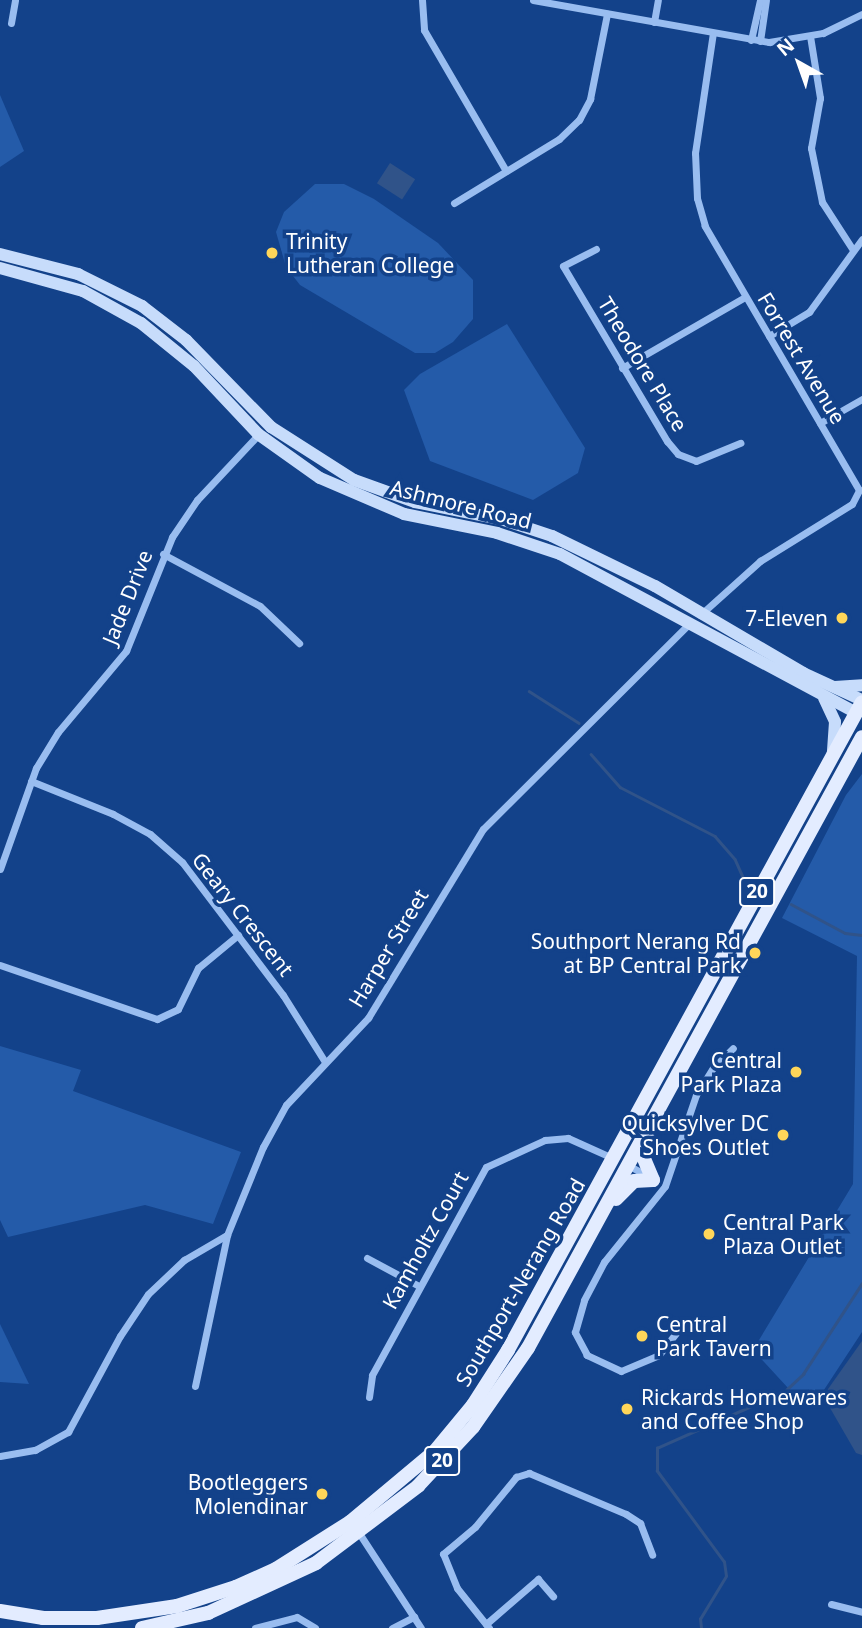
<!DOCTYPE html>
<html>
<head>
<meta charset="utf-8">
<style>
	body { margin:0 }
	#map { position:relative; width:862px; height:1628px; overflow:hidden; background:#13428a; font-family:"Noto Sans",sans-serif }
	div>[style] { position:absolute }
	.green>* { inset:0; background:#245ba9 }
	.water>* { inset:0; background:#305389; transform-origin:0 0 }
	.stream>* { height:2.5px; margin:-1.25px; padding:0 1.25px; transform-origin:1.25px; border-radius:1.25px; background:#305389 }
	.street>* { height:7px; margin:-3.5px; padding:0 3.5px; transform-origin:3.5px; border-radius:3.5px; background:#99bdf0 }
	.secondary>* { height:12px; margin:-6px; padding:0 6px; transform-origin:6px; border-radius:6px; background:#c7dcfb }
	.primary>* { height:14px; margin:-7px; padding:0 7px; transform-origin:7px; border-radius:7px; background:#e3ecff }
	.dots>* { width:19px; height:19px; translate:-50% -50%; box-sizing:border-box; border:4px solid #13428a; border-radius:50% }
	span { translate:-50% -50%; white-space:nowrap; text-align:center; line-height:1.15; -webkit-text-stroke:7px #13428a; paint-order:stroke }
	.shield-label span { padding:2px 5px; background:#13428a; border:2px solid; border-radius:5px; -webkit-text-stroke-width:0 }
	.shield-label { font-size:19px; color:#fff; font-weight:700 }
	.poi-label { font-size:21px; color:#fff }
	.left { translate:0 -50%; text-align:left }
	.right { translate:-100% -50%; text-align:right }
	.street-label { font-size:21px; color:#fff }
	.north { position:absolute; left:764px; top:28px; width:70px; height:70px; -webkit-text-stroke:5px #13428a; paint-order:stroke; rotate:320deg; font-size:19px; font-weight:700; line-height:28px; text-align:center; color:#fff }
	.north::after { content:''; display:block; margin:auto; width:24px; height:32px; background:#fff; clip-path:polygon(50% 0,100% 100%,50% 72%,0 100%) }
</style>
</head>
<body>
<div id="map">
	<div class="green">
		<i style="clip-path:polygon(0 95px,24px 151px,0 167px)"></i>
		<i style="clip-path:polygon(315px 184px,344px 184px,374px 199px,438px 243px,473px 280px,473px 319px,453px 342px,435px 353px,415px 353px,300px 285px,286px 267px,276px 232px,284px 212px)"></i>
		<i style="clip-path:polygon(507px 324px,585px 448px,578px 473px,533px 500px,430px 461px,404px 390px,420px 374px)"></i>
		<i style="clip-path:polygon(862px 774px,862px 1332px,818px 1399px,800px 1401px,753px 1350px,853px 1184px,857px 956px,782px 918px,846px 795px)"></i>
		<i style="clip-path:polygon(0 1046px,81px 1070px,73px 1091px,241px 1152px,213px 1224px,145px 1205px,8px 1237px,0 1220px)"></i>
		<i style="clip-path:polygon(0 1324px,29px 1384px,0 1382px)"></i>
	</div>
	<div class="water">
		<i style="left:390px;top:163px;width:30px;height:24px;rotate:33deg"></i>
		<i style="clip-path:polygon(862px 1341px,862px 1455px,856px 1453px,826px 1401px,828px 1389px)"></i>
	</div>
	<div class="stream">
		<i style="left:529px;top:691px;width:59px;rotate:32.6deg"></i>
		<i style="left:591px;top:754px;width:44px;rotate:48.7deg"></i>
		<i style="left:620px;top:787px;width:107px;rotate:27.3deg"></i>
		<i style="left:715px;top:836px;width:30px;rotate:49deg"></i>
		<i style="left:735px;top:859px;width:22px;rotate:66deg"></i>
		<i style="left:791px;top:904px;width:61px;rotate:28.2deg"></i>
		<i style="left:845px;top:933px;width:17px;rotate:7deg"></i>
		<i style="left:701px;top:1628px;width:9px;rotate:-96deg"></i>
		<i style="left:700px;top:1619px;width:50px;rotate:-58.8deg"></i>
		<i style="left:726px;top:1576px;width:14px;rotate:-98deg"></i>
		<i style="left:724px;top:1562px;width:113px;rotate:-126.4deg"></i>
		<i style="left:657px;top:1471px;width:23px;rotate:-90deg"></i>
		<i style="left:657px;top:1448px;width:140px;rotate:-24deg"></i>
		<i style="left:785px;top:1391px;width:25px;rotate:-43deg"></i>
		<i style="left:803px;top:1374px;width:108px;rotate:-57deg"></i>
	</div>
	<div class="street">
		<i style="left:422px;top:0;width:30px;rotate:86deg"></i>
		<i style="left:424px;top:30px;width:163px;rotate:59.8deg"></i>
		<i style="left:533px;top:0;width:240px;rotate:10.1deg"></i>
		<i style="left:769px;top:42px;width:55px;rotate:-9.5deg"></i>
		<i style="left:823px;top:33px;width:43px;rotate:-26deg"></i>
		<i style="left:654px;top:22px;width:22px;rotate:-80deg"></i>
		<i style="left:11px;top:23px;width:23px;rotate:-80deg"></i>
		<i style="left:810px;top:36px;width:63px;rotate:80.8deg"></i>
		<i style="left:820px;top:98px;width:51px;rotate:100.2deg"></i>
		<i style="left:811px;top:148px;width:55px;rotate:78.5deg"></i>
		<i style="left:822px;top:202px;width:57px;rotate:57.1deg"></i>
		<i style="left:751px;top:40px;width:41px;rotate:-77.3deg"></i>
		<i style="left:760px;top:41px;width:41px;rotate:-81.7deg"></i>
		<i style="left:454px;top:203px;width:123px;rotate:-31.4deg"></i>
		<i style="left:559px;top:139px;width:28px;rotate:-44deg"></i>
		<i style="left:579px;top:120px;width:24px;rotate:-62deg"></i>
		<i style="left:590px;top:99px;width:87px;rotate:-78.7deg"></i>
		<i style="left:596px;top:249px;width:37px;rotate:153deg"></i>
		<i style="left:563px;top:266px;width:204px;rotate:59.3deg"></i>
		<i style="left:667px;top:441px;width:17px;rotate:50deg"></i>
		<i style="left:678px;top:454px;width:19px;rotate:21deg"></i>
		<i style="left:696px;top:461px;width:48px;rotate:-22.2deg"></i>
		<i style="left:769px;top:336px;width:47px;rotate:-31deg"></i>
		<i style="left:809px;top:312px;width:90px;rotate:-54deg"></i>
		<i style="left:622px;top:368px;width:142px;rotate:-30deg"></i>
		<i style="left:820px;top:423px;width:48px;rotate:-29.7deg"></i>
		<i style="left:163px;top:554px;width:110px;rotate:28.2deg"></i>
		<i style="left:260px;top:606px;width:54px;rotate:43.5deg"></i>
		<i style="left:700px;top:615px;width:81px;rotate:-42deg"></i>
		<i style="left:760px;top:561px;width:108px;rotate:-31.8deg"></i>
		<i style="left:852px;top:504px;width:16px;rotate:-63deg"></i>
		<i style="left:859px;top:490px;width:306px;rotate:-120.3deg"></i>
		<i style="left:705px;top:226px;width:29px;rotate:-106deg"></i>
		<i style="left:697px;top:198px;width:45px;rotate:-92.5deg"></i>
		<i style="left:695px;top:153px;width:121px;rotate:-81.5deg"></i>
		<i style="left:31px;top:781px;width:88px;rotate:21.9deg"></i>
		<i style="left:113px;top:814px;width:42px;rotate:28.4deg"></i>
		<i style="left:150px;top:834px;width:43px;rotate:41.2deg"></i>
		<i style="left:182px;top:862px;width:167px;rotate:52.8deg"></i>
		<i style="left:283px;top:995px;width:79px;rotate:57.9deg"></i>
		<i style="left:0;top:869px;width:107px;rotate:-70.4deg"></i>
		<i style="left:36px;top:768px;width:42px;rotate:-58.6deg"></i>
		<i style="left:58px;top:732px;width:106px;rotate:-50deg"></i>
		<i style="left:126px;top:651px;width:123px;rotate:-68deg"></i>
		<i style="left:172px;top:537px;width:45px;rotate:-56deg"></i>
		<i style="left:197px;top:500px;width:91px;rotate:-46.8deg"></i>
		<i style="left:0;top:965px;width:166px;rotate:19deg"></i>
		<i style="left:157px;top:1019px;width:23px;rotate:-25deg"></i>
		<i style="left:178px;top:1009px;width:46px;rotate:-64deg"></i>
		<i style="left:198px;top:968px;width:52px;rotate:-39.5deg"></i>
		<i style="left:626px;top:1164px;width:26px;rotate:29deg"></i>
		<i style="left:367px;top:1258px;width:59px;rotate:28.3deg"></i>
		<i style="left:676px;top:1333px;width:28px;rotate:128deg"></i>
		<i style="left:659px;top:1355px;width:41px;rotate:157.2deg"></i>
		<i style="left:621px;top:1371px;width:38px;rotate:-155deg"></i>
		<i style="left:587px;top:1355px;width:26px;rotate:-118deg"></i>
		<i style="left:575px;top:1332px;width:33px;rotate:-74deg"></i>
		<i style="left:584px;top:1300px;width:43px;rotate:-62.2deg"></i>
		<i style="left:604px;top:1262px;width:97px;rotate:-51.2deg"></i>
		<i style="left:665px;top:1186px;width:96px;rotate:-71.2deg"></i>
		<i style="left:696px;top:1095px;width:32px;rotate:-58deg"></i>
		<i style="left:713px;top:1068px;width:28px;rotate:-45deg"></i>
		<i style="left:195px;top:1386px;width:154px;rotate:-78deg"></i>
		<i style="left:227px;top:1235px;width:95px;rotate:-67.8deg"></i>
		<i style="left:263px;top:1147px;width:48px;rotate:-61.3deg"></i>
		<i style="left:286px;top:1105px;width:120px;rotate:-46.7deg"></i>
		<i style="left:368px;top:1018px;width:221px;rotate:-58.7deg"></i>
		<i style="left:483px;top:829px;width:293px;rotate:-44.9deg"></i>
		<i style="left:369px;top:1397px;width:22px;rotate:-82deg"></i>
		<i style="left:372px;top:1375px;width:237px;rotate:-61.3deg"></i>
		<i style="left:486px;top:1167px;width:65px;rotate:-24.6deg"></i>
		<i style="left:545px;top:1140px;width:23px;rotate:-5deg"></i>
		<i style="left:568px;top:1138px;width:51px;rotate:24.1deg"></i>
		<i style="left:0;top:1456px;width:36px;rotate:-10deg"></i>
		<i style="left:35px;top:1450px;width:38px;rotate:-29deg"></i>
		<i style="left:68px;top:1432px;width:109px;rotate:-61.6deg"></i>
		<i style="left:120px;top:1336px;width:50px;rotate:-56.3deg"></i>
		<i style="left:148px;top:1294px;width:50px;rotate:-43.4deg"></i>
		<i style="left:184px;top:1260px;width:50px;rotate:-30.2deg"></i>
		<i style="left:357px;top:1530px;width:117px;rotate:56.9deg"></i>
		<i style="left:831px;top:1604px;width:32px;rotate:14deg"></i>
		<i style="left:486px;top:1624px;width:69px;rotate:-40.9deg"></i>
		<i style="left:538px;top:1579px;width:23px;rotate:49deg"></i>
		<i style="left:255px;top:1628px;width:43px;rotate:-14.7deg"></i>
		<i style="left:297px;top:1617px;width:21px;rotate:31deg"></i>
		<i style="left:392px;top:1628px;width:25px;rotate:-27deg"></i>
		<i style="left:489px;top:1628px;width:51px;rotate:-128.7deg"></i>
		<i style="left:457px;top:1588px;width:37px;rotate:-112deg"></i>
		<i style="left:443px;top:1554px;width:42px;rotate:-40.2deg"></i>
		<i style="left:475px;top:1527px;width:65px;rotate:-50.6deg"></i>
		<i style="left:516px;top:1477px;width:14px;rotate:-17deg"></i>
		<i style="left:529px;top:1473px;width:105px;rotate:22.9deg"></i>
		<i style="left:626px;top:1514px;width:17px;rotate:33deg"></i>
		<i style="left:640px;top:1523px;width:34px;rotate:69deg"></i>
	</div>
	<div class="secondary">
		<i style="left:0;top:254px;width:81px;rotate:14.4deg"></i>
		<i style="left:78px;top:274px;width:72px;rotate:26.6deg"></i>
		<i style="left:142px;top:306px;width:56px;rotate:37.7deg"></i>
		<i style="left:186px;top:340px;width:122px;rotate:45.7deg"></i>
		<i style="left:271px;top:427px;width:98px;rotate:32.6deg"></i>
		<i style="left:354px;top:480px;width:65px;rotate:19.8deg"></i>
		<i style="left:415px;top:502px;width:91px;rotate:11.4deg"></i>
		<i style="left:504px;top:520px;width:51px;rotate:18.4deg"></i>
		<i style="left:552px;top:536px;width:114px;rotate:25.9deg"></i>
		<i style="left:655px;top:586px;width:172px;rotate:30.4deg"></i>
		<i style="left:803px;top:673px;width:65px;rotate:24.6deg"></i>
		<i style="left:0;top:268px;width:86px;rotate:15.5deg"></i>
		<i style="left:83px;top:291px;width:66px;rotate:28.9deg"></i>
		<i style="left:141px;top:323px;width:68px;rotate:39.1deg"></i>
		<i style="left:194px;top:366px;width:93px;rotate:46.7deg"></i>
		<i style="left:258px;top:434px;width:76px;rotate:35.4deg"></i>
		<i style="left:320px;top:478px;width:91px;rotate:23.2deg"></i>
		<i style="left:404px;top:514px;width:95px;rotate:11.5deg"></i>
		<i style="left:497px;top:533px;width:66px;rotate:18.4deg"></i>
		<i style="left:560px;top:554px;width:336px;rotate:28.2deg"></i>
		<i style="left:835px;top:687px;width:27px;rotate:-4deg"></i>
		<i style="left:824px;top:698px;width:26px;rotate:65deg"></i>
		<i style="left:835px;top:722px;width:32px;rotate:94deg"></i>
	</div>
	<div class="primary">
		<i style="left:616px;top:1199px;width:25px;rotate:-45deg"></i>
		<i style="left:634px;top:1181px;width:19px;rotate:-3deg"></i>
		<i style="left:653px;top:1180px;width:26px;rotate:-113deg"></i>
		<i style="left:643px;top:1156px;width:18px;rotate:-74deg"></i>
		<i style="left:0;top:1611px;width:44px;rotate:9.2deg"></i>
		<i style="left:43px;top:1618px;width:54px"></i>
		<i style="left:97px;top:1618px;width:81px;rotate:-8.5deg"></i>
		<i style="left:177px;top:1606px;width:62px;rotate:-17.9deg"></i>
		<i style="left:236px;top:1587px;width:44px;rotate:-24.2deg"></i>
		<i style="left:276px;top:1569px;width:88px;rotate:-32.4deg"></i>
		<i style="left:350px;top:1522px;width:111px;rotate:-39.9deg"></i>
		<i style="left:435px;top:1451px;width:60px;rotate:-50.4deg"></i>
		<i style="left:473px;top:1405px;width:65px;rotate:-57.5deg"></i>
		<i style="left:508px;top:1350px;width:738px;rotate:-61.35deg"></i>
		<i style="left:142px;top:1628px;width:68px;rotate:-12.8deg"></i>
		<i style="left:208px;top:1613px;width:119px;rotate:-24.8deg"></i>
		<i style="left:316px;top:1563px;width:128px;rotate:-37deg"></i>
		<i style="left:418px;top:1486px;width:81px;rotate:-47deg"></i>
		<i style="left:473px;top:1427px;width:96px;rotate:-55.2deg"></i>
		<i style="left:528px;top:1348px;width:696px;rotate:-61.34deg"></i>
	</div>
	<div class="dots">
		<i style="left:272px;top:253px;background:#ffd659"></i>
		<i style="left:842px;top:618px;background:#ffd659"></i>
		<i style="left:755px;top:953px;background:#ffd659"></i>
		<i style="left:796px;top:1072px;background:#ffd659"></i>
		<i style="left:783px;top:1135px;background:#ffd659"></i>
		<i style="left:709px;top:1234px;background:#ffd659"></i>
		<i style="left:642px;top:1336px;background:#ffd659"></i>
		<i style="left:627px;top:1409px;background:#ffd659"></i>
		<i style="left:322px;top:1494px;background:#ffd659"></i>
	</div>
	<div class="shield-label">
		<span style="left:757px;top:892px">20</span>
		<span style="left:442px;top:1461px">20</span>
	</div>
	<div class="poi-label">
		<span class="left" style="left:286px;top:253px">Trinity<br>Lutheran College</span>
		<span class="right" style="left:828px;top:618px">7-Eleven</span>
		<span class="right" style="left:741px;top:953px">Southport Nerang Rd<br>at BP Central Park</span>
		<span class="right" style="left:782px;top:1072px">Central<br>Park Plaza</span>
		<span class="right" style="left:769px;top:1135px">Quicksylver DC<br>Shoes Outlet</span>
		<span class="left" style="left:723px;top:1234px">Central Park<br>Plaza Outlet</span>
		<span class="left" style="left:656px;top:1336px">Central<br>Park Tavern</span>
		<span class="left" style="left:641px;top:1409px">Rickards Homewares<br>and Coffee Shop</span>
		<span class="right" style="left:308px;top:1494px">Bootleggers<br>Molendinar</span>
	</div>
	<div class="street-label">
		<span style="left:802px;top:358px;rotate:59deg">Forrest Avenue</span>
		<span style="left:643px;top:364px;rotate:59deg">Theodore Place</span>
		<span style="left:461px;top:504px;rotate:14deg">Ashmore Road</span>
		<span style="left:127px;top:597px;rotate:-68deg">Jade Drive</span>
		<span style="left:243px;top:914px;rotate:52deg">Geary Crescent</span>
		<span style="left:388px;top:948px;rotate:-59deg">Harper Street</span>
		<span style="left:425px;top:1240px;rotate:-61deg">Kamholtz Court</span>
		<span style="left:520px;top:1282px;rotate:-60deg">Southport-Nerang Road</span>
	</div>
	<div class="north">N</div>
</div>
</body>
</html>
